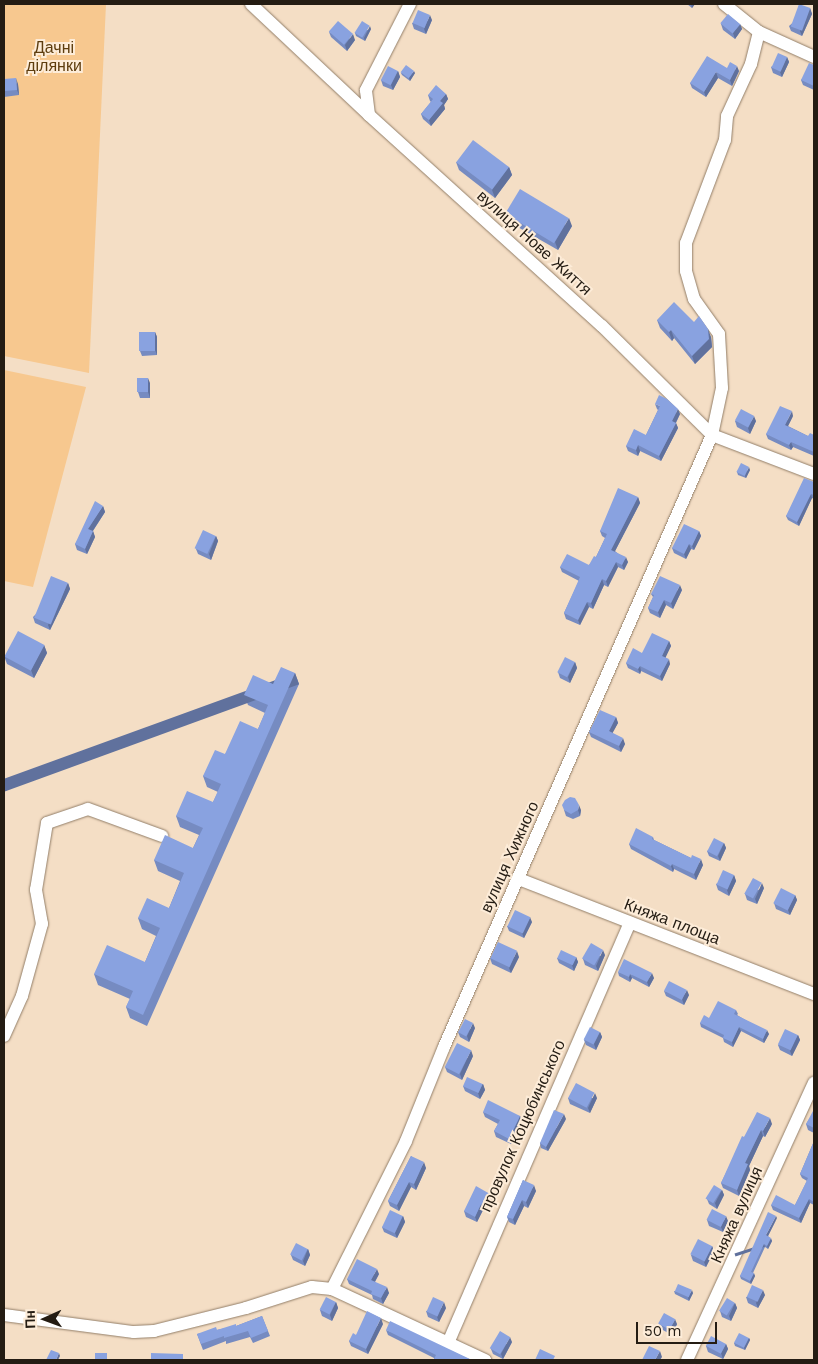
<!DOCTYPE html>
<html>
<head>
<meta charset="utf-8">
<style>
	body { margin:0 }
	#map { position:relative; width:818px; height:1364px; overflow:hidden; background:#f4dec5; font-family:"Work Sans",sans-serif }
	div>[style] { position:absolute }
	.green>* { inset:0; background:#f7c88f }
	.roads { filter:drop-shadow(0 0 1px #927e68) drop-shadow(0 0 1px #927e68) }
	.minor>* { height:12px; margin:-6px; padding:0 6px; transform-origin:6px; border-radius:6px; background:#fff }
	.wall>* { inset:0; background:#768bc1 }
	.shaded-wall>* { inset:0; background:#60719d; transform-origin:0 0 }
	.building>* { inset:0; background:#89a2e0; transform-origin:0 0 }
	span { translate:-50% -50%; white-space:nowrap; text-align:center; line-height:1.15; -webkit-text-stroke:4px #fdecd8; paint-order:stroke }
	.park-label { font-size:16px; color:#5e3d0e }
	.street-label { font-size:16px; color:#241c13 }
	.frame { position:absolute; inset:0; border:5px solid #241c13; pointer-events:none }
	.north { position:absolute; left:20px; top:1294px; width:50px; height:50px; -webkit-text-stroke:4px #fdecd8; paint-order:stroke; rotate:268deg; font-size:14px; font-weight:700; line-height:20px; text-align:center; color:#241c13 }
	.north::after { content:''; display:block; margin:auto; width:18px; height:22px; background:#241c13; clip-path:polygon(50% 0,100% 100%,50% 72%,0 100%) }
	.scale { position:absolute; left:636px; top:1322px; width:81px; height:22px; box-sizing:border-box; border:2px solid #241c13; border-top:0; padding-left:6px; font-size:15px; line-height:18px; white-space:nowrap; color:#241c13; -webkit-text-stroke:4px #fdecd8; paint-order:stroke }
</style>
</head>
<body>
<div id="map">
	<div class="green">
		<i style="clip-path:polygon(4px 4px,106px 4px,89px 373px,4px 356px)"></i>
		<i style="clip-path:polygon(4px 370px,86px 387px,33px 587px,4px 581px)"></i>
	</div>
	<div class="roads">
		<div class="minor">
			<i style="left:251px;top:4px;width:162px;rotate:43.2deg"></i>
			<i style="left:369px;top:115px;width:314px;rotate:42.2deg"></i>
			<i style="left:602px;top:326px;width:155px;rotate:44.7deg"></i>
			<i style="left:712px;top:435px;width:109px;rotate:20.9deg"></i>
			<i style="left:724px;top:4px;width:45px;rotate:38.7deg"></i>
			<i style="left:759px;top:32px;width:60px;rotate:24.4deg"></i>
			<i style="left:369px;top:115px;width:25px;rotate:-97deg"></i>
			<i style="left:366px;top:90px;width:97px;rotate:-62.9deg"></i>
			<i style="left:519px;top:879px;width:317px;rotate:21.3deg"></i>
			<i style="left:4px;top:1036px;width:44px;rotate:-65.8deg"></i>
			<i style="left:22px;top:996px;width:75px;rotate:-74.5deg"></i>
			<i style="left:42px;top:924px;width:35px;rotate:-100deg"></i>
			<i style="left:36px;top:890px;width:68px;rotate:-80.7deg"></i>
			<i style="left:47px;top:823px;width:43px;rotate:-18.9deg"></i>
			<i style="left:88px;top:809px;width:79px;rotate:20deg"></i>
			<i style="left:332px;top:1289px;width:165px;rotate:-63.4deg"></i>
			<i style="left:406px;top:1141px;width:101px;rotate:-68deg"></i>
			<i style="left:444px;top:1047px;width:668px;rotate:-66.35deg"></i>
			<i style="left:712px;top:435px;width:48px;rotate:-78deg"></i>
			<i style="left:722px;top:388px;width:54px;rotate:-93.2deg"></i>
			<i style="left:719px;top:334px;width:43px;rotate:-125.5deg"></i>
			<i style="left:694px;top:299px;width:29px;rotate:-106deg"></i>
			<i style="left:686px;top:271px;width:28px;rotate:-90deg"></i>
			<i style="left:686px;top:243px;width:110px;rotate:-69.3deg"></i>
			<i style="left:725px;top:140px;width:24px;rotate:-85deg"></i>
			<i style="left:727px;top:116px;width:57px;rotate:-65.2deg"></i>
			<i style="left:751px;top:64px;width:33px;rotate:-76deg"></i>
			<i style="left:4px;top:1315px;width:131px;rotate:7.5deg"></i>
			<i style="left:134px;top:1332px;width:20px;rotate:-3deg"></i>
			<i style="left:154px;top:1331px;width:95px;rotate:-14deg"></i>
			<i style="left:246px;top:1308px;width:69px;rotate:-17.7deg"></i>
			<i style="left:312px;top:1287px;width:20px;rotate:6deg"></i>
			<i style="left:332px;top:1289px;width:169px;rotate:24.9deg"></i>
			<i style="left:448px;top:1343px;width:458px;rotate:-66.6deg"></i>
			<i style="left:687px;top:1360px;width:305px;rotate:-65.4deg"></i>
		</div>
	</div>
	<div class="wall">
		<i style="clip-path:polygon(687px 4px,695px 4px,692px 8px)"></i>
		<i style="clip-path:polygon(810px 8px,812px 14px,802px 36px,791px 31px,789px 26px)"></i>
		<i style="clip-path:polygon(432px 20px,426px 34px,414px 29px,412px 23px)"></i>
		<i style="clip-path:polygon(721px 24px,740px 24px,742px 29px,735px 39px,723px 30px)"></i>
		<i style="clip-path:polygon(371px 29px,365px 41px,356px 36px,355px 33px)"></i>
		<i style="clip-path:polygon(329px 32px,355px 40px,347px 51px,331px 37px)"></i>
		<i style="clip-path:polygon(787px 57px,789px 62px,782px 77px,773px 73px,771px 67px)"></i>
		<i style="clip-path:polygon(814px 65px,814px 90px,803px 85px,801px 80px)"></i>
		<i style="clip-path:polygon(727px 68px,739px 71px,732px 86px,718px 78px,706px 97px,692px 88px,690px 83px)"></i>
		<i style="clip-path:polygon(398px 71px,400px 77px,393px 90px,383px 86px,381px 80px)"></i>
		<i style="clip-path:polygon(401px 73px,415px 73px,410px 81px,402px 75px)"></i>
		<i style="clip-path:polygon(4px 79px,18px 84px,19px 95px,4px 97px)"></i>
		<i style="clip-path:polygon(446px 94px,448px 99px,444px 105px,445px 109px,431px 126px,423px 119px,421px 114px,431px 102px,430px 101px,428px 95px)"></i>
		<i style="clip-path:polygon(456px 162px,509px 167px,512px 175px,495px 198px,459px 170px)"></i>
		<i style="clip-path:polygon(506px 214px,572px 226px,558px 250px,509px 222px)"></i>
		<i style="clip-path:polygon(657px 320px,694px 322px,711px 337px,712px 347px,695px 364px,674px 338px,672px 341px,660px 328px)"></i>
		<i style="clip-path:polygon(155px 332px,157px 337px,157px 355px,142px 356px,140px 351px)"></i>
		<i style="clip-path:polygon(150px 383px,150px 398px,140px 398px,138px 392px)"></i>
		<i style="clip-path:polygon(655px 404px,680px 414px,676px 423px,678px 428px,661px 461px,640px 451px,638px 456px,628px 451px,626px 446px,646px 435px,658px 410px,657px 409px)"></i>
		<i style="clip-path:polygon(793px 416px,788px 426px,808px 436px,814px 435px,814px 456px,793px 447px,791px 450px,768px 439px,766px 434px)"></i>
		<i style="clip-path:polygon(735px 421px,756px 421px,750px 434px,737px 427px)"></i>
		<i style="clip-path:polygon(750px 470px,746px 478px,738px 475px,737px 472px)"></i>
		<i style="clip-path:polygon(814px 482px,814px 499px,812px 498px,799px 526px,788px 520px,786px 516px)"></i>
		<i style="clip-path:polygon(638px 497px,640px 503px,615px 551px,628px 562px,624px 570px,618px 567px,608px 587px,604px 585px,593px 609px,589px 607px,580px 625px,566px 619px,564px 613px,579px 581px,562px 572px,560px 567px,589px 565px,596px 557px,605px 538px,602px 536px,600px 531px)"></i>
		<i style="clip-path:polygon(103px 506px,105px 512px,93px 531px,95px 537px,87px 554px,77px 550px,75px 544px)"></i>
		<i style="clip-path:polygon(699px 531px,701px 536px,694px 550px,691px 549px,686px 559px,674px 553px,672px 548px)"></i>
		<i style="clip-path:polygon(216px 536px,218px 541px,211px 560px,198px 554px,196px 549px)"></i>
		<i style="clip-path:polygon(68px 583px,70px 589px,50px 630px,35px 623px,33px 617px)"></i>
		<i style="clip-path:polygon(682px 590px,673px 609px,666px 605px,660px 618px,650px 613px,648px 608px,653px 597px,651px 594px)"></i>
		<i style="clip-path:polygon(669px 641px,671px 646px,665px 657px,670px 664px,662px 681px,641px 671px,640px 674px,628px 668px,626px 663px,642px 653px)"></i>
		<i style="clip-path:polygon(44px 645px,47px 653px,34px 678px,7px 664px,4px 656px)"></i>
		<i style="clip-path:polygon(575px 662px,577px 668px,570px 683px,560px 678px,558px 672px)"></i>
		<i style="clip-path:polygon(295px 673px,299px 684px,147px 1026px,130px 1018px,126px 1007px,130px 999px,98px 985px,94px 974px,145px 962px,156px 936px,142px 929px,138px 918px,169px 908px,180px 881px,158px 871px,154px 860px,193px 848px,199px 835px,180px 827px,176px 816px,213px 802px,218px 792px,207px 787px,203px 776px,225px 754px,258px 729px,265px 713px,248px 705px,244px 695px,273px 684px)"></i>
		<i style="clip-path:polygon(616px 717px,618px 723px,612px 733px,625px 744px,621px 752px,591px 737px,589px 732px)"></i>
		<i style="clip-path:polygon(564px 810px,581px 810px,580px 816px,573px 819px,566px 816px)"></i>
		<i style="clip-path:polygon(653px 837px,654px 840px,691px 858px,703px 865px,696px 880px,674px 869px,673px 872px,631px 849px,629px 844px)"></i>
		<i style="clip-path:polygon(724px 843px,726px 848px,720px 861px,709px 856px,707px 851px)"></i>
		<i style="clip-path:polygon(734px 875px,736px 881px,729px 896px,718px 890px,716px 884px)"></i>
		<i style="clip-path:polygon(764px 888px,757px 904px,747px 900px,745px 894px)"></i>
		<i style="clip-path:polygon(795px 895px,797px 900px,790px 915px,776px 909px,774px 903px)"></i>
		<i style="clip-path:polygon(532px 922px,524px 938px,509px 931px,507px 926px)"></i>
		<i style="clip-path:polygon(605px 955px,598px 971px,585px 965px,583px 959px)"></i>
		<i style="clip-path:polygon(519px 957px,511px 973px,492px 964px,490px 958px)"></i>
		<i style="clip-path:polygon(576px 957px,578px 962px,574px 971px,559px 963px,557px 958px)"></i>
		<i style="clip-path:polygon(618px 972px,654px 978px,649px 987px,632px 978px,630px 982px,619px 976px)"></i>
		<i style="clip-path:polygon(664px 991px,689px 995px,684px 1005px,666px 996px)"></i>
		<i style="clip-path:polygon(736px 1010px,738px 1014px,737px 1015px,769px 1034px,764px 1043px,741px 1031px,733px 1047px,724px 1042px,723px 1038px,701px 1027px,700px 1023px,709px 1018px)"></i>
		<i style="clip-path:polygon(475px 1028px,469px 1042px,460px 1037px,458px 1032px)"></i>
		<i style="clip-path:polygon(600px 1032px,602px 1037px,596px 1050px,586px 1045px,584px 1040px)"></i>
		<i style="clip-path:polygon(798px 1035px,800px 1040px,792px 1056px,780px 1050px,778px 1045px)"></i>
		<i style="clip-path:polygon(473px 1056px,462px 1080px,447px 1072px,445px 1067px)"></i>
		<i style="clip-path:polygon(483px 1084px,485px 1090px,480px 1099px,465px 1091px,463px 1086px)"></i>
		<i style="clip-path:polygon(568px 1098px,597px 1098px,590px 1113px,570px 1104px)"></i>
		<i style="clip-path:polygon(483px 1112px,520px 1116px,522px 1122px,511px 1144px,496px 1137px,494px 1131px,498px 1124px,485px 1117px)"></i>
		<i style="clip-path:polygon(814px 1112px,814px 1133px,808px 1130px,806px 1124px)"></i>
		<i style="clip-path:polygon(566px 1119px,548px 1151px,541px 1148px,540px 1143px)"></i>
		<i style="clip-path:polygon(772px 1124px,765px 1137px,763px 1136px,749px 1166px,750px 1170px,739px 1196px,723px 1188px,721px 1183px,744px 1137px)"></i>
		<i style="clip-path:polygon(814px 1141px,814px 1205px,810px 1203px,801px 1223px,773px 1210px,771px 1205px,795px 1205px,807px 1181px,802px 1178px,800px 1174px)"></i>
		<i style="clip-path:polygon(411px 1156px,426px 1168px,416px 1190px,411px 1187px,399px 1211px,390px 1206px,388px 1201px)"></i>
		<i style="clip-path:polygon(523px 1180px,536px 1191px,528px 1208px,524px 1206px,515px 1225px,509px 1222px,507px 1217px)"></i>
		<i style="clip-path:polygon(722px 1190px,724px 1195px,717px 1209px,709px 1204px,707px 1199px)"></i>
		<i style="clip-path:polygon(492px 1199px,486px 1211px,483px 1210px,477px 1222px,466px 1217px,464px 1211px)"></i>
		<i style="clip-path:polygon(403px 1216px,405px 1222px,397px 1238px,384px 1232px,382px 1227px)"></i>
		<i style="clip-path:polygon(777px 1218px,768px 1236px,772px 1241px,768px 1249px,765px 1247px,753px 1273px,755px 1276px,751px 1284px,741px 1279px,740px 1276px)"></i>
		<i style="clip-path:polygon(707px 1220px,728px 1221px,723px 1232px,709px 1226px)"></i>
		<i style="clip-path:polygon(712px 1246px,714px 1251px,706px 1267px,693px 1261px,691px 1255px)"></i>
		<i style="clip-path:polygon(308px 1249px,310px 1255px,305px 1266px,293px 1260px,291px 1255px)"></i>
		<i style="clip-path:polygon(379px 1274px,375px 1282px,389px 1293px,383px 1304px,373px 1299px,372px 1295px,349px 1284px,347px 1279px)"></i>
		<i style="clip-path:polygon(674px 1291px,693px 1293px,689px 1301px,675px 1294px)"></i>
		<i style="clip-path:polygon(765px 1295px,758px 1308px,748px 1303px,746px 1297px)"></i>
		<i style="clip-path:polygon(336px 1302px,338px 1308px,332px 1321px,322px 1316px,320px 1310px)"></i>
		<i style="clip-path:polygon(735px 1303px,737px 1308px,731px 1321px,722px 1317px,720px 1311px)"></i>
		<i style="clip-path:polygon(446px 1308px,439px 1322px,428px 1317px,426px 1311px)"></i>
		<i style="clip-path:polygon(262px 1316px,270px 1336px,253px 1343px,250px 1337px,226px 1344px,226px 1341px,203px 1350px,197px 1334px,236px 1326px)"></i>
		<i style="clip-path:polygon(383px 1324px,368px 1354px,351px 1346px,349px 1341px,356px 1335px)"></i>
		<i style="clip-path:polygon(659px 1324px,677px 1324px,672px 1335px,661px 1329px)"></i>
		<i style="clip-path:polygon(386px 1330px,472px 1360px,434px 1360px,434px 1358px,388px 1335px)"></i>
		<i style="clip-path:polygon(749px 1338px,750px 1340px,745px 1350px,735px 1346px,734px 1343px)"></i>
		<i style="clip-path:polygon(512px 1342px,503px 1359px,493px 1354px,491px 1349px)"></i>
		<i style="clip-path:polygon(726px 1344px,728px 1349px,723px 1359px,708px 1352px,706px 1346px)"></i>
	</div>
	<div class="shaded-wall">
		<i style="clip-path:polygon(691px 4px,695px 4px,692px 8px)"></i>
		<i style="clip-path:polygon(810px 8px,812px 14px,802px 36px,800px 31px)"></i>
		<i style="clip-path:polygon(430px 15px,432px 20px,426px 34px,424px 29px)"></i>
		<i style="clip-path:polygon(740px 24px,742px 29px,735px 39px,733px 33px)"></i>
		<i style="clip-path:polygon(370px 26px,371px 29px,365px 41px,364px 38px)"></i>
		<i style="clip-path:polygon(353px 34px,355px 40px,347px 51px,345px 45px)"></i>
		<i style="clip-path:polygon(787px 57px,789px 62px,782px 77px,780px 72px)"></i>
		<i style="clip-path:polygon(737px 66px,739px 71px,732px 86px,730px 80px)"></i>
		<i style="clip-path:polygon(398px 71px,400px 77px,393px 90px,391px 85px)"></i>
		<i style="clip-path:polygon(414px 71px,415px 73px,410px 81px,409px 78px)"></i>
		<i style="clip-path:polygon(716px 72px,718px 78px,706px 97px,704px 92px)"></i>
		<i style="clip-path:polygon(16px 78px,18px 84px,19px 95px,17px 90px)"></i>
		<i style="clip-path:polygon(446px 94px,448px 99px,444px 105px,445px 109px,431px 126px,429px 120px,440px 101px)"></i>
		<i style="clip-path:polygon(509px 167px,512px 175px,495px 198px,492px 190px)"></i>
		<i style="clip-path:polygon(569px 218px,572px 226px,558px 250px,555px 242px)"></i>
		<i style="clip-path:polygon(708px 329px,711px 337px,712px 347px,695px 364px,692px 356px)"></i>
		<i style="clip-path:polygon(671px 330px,674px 338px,672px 341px,669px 332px)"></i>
		<i style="clip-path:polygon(155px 332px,157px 337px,157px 355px,155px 350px)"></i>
		<i style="clip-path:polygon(148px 378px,150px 383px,150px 398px,148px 392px)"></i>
		<i style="clip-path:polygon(678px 409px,680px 414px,674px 426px,672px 421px)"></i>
		<i style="clip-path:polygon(792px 411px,793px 416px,786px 430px,785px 425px)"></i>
		<i style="clip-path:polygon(754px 416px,756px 421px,750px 434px,748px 428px)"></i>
		<i style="clip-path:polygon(676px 423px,678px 428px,661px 461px,659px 456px)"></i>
		<i style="clip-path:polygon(791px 442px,793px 447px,791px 450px,789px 445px)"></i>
		<i style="clip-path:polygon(638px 445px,640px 451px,638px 456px,636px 450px)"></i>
		<i style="clip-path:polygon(749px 467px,750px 470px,746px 478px,745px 476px)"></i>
		<i style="clip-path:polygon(811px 494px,812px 498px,799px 526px,797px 522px)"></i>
		<i style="clip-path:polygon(638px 497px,640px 503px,613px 555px,611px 550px)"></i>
		<i style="clip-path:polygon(103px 506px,105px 512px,90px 535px,88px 529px)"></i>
		<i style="clip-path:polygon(93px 531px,95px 537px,87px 554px,85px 549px)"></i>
		<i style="clip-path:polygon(699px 531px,701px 536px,694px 550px,692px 546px)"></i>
		<i style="clip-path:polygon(216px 536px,218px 541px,211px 560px,209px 554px)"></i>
		<i style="clip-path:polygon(689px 544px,691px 549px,686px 559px,684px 554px)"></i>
		<i style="clip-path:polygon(626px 557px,628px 562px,624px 570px,622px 565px)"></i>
		<i style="clip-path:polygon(616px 562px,618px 567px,608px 587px,606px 581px)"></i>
		<i style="clip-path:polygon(602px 579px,604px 585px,593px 609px,591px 603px)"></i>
		<i style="clip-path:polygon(68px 583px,70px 589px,50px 630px,48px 625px)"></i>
		<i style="clip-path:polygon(680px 585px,682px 590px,673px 609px,671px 603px)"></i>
		<i style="clip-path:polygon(664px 600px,666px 605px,660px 618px,658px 612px)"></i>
		<i style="clip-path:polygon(587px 602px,589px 607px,580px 625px,578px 620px)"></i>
		<i style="clip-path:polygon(669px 641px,671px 646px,664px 661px,662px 656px)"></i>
		<i style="clip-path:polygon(44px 645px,47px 653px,34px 678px,31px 670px)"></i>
		<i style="clip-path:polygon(669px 659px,670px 664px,662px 681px,660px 676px)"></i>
		<i style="clip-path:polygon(575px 662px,577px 668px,570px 683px,568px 677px)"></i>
		<i style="clip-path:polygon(640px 666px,641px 671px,640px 674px,638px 669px)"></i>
		<i style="left:295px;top:673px;width:12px;height:374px;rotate:70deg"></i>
		<i style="clip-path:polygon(616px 717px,618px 723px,611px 736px,609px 731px)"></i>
		<i style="clip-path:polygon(623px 738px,625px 744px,621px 752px,619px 746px)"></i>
		<i style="clip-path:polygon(579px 805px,581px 810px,580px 816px,578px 810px)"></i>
		<i style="clip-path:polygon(724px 843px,726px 848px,720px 861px,718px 856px)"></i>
		<i style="clip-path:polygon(701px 859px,703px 865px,696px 880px,694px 874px)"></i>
		<i style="clip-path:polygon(672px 864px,674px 869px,673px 872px,671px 866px)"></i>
		<i style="clip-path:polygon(734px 875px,736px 881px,729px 896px,727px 890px)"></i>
		<i style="clip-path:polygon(762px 883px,764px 888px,757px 904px,755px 899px)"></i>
		<i style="clip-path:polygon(795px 895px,797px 900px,790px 915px,788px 910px)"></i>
		<i style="clip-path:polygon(530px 917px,532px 922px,524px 938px,522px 933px)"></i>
		<i style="clip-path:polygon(603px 950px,605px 955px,598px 971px,596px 966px)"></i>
		<i style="clip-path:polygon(517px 951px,519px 957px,511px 973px,509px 968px)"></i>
		<i style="clip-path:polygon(576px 957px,578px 962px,574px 971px,572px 965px)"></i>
		<i style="clip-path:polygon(652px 973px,654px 978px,649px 987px,647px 982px)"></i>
		<i style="clip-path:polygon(630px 974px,632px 978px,630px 982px,629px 977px)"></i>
		<i style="clip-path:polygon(687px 990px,689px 995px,684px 1005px,682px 999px)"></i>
		<i style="clip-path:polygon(473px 1023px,475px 1028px,469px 1042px,467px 1036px)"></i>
		<i style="clip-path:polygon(739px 1027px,741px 1031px,733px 1047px,732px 1042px)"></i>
		<i style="clip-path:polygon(767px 1030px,769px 1034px,764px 1043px,763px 1039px)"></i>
		<i style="clip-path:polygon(600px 1032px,602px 1037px,596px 1050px,594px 1044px)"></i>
		<i style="clip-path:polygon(798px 1035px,800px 1040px,792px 1056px,790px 1051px)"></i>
		<i style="clip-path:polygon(471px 1050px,473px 1056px,462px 1080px,460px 1074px)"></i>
		<i style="clip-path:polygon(483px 1084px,485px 1090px,480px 1099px,478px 1093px)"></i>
		<i style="clip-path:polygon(595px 1093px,597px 1098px,590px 1113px,588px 1108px)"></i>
		<i style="clip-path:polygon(564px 1114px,566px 1119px,548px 1151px,546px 1147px)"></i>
		<i style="clip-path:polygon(520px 1116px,522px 1122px,511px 1144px,509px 1139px)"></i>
		<i style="clip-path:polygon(770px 1118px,772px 1124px,765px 1137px,763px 1131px)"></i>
		<i style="clip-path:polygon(761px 1130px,763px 1136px,749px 1166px,750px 1170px,739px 1196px,737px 1190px,745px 1163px)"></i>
		<i style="clip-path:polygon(424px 1162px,426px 1168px,416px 1190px,414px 1184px)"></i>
		<i style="clip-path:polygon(409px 1182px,411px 1187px,399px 1211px,397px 1205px)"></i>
		<i style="clip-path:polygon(534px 1185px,536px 1191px,528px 1208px,526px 1202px)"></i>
		<i style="clip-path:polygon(722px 1190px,724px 1195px,717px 1209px,715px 1203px)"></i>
		<i style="clip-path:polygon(490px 1194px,492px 1199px,486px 1211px,484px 1206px)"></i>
		<i style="clip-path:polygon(809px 1199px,810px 1203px,801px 1223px,799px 1218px)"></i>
		<i style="clip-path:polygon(522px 1200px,524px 1206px,515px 1225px,513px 1219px)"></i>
		<i style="clip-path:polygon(481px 1204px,483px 1210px,477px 1222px,475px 1217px)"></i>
		<i style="clip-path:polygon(403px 1216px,405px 1222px,397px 1238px,395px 1233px)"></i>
		<i style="clip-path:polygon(726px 1216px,728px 1221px,723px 1232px,721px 1227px)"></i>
		<i style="clip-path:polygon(776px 1216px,777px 1218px,767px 1238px,766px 1235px)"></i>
		<i style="clip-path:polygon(771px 1238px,772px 1241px,768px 1249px,767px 1246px)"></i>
		<i style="left:764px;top:1244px;width:3px;height:31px;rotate:72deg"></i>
		<i style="clip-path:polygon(712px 1246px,714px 1251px,706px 1267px,704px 1262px)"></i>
		<i style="clip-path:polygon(308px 1249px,310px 1255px,305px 1266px,303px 1261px)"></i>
		<i style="clip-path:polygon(377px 1269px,379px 1274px,373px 1285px,371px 1280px)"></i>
		<i style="clip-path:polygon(754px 1273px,755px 1276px,751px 1284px,750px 1281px)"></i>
		<i style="clip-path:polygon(387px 1287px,389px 1293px,383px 1304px,381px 1298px)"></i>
		<i style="clip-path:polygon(692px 1290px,693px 1293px,689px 1301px,688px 1298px)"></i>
		<i style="clip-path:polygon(763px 1290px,765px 1295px,758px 1308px,756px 1303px)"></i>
		<i style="clip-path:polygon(336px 1302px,338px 1308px,332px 1321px,330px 1315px)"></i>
		<i style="clip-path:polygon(444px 1302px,446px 1308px,439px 1322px,437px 1317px)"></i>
		<i style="clip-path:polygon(735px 1303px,737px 1308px,731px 1321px,729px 1316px)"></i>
		<i style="clip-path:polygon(381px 1318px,383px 1324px,368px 1354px,366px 1349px)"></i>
		<i style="clip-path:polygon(675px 1319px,677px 1324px,672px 1335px,670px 1329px)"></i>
		<i style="clip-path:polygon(510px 1337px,512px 1342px,503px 1359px,501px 1354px)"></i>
		<i style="clip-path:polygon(749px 1338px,750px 1340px,745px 1350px,744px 1348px)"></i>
		<i style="clip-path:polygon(4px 1344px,5px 1347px,5px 1360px,4px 1357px)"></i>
		<i style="clip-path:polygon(726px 1344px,728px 1349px,723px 1359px,721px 1353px)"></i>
		<i style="clip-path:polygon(660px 1351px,662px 1357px,660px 1360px,655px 1360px)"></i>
		<i style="clip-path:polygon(59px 1353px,60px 1356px,58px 1360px,56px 1360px)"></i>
	</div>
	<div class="building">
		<i style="left:799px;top:4px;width:12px;height:24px;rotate:20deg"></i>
		<i style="left:418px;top:10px;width:13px;height:14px;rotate:23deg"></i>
		<i style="left:728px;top:14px;width:16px;height:12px;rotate:40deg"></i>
		<i style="left:338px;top:21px;width:20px;height:14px;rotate:41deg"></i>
		<i style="left:362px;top:21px;width:9px;height:14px;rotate:32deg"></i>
		<i style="left:778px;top:53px;width:10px;height:16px;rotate:24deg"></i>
		<i style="clip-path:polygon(707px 56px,727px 68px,730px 62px,737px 66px,730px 80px,716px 72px,704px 92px,690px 83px)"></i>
		<i style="clip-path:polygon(809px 63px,814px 65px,814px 86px,801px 80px)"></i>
		<i style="left:406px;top:65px;width:10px;height:9px;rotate:37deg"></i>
		<i style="left:388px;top:66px;width:11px;height:16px;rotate:27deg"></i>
		<i style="left:16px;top:78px;width:12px;height:12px;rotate:85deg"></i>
		<i style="clip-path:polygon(436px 85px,446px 94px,440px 101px,443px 103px,429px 120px,421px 114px,433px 99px,428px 95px)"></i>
		<i style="left:473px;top:140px;width:45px;height:28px;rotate:37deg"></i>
		<i style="left:520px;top:189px;width:57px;height:29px;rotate:31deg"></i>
		<i style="clip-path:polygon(674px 302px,694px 322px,699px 316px,708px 329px,709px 339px,692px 356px,671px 330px,669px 332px,657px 320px)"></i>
		<i style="left:139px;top:332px;width:16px;height:19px"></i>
		<i style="left:137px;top:378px;width:11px;height:14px"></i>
		<i style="clip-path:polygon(659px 395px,667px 399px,678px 409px,672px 421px,676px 423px,659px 456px,638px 445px,636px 450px,626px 446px,634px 429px,646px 435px,660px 406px,655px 404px)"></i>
		<i style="clip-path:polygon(780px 406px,792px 411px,785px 425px,808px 436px,810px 433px,814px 435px,814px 452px,791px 442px,789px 445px,766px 434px)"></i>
		<i style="left:741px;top:409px;width:15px;height:13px;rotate:28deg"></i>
		<i style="left:741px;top:463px;width:9px;height:10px;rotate:27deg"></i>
		<i style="clip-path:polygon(804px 478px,814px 482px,814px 495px,811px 494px,797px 522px,786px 516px)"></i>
		<i style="clip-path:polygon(618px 488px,638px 497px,611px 550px,626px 557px,622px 565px,616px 562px,606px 581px,602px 579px,591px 603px,587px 602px,578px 620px,564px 613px,580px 577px,560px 567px,567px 554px,589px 565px,594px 556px,596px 557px,607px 534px,600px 531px)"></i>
		<i style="clip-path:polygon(95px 501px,103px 506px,88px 529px,93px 531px,85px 549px,75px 544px)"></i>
		<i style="clip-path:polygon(684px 524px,699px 531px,692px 546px,689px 544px,684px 554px,672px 548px)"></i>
		<i style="left:203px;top:530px;width:14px;height:20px;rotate:25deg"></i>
		<i style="left:51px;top:576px;width:18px;height:45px;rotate:22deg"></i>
		<i style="clip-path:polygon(660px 576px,680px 585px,671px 603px,664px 600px,658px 612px,648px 608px,654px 595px,651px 594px)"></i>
		<i style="left:18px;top:631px;width:30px;height:29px;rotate:28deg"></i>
		<i style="clip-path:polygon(652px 633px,669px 641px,662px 656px,669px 659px,660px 676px,640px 666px,638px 669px,626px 663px,633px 648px,642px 653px)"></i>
		<i style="left:565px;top:657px;width:11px;height:17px;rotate:27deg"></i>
		<i style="clip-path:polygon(281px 667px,295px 673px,143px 1015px,126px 1007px,133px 991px,94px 974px,107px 945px,145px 962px,160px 928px,138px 918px,147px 898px,169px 908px,184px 873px,154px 860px,165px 835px,193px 848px,203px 828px,176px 816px,187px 791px,213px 802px,221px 784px,203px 776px,215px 750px,225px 754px,240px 721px,258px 729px,268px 705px,244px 695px,253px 675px,273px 684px)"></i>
		<i style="clip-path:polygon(600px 710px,616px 717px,609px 731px,623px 738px,619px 746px,589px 732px)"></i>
		<i style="clip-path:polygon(570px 797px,575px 798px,579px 805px,578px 810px,571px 814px,564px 810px,562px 805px,565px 800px)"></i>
		<i style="clip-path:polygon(636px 828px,653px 837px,652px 839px,691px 858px,692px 855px,701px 859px,694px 874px,672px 864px,671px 866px,629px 844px)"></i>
		<i style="left:714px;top:838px;width:11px;height:15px;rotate:27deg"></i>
		<i style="left:723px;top:870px;width:12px;height:16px;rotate:24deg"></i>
		<i style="left:753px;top:878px;width:10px;height:18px;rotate:29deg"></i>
		<i style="left:781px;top:888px;width:16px;height:17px;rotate:27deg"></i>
		<i style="left:515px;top:910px;width:17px;height:18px;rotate:25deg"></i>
		<i style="left:498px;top:942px;width:21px;height:18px;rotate:25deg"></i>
		<i style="left:591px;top:943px;width:14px;height:18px;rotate:30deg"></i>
		<i style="left:561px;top:950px;width:17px;height:9px;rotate:25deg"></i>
		<i style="clip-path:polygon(624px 959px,652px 973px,647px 982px,630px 974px,629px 977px,618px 972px)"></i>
		<i style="left:669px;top:981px;width:20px;height:11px;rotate:27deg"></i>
		<i style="clip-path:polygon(718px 1001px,736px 1010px,734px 1014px,767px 1030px,763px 1039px,739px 1027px,732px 1042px,723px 1038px,724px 1035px,700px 1023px,704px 1015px,709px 1018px)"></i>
		<i style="left:465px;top:1019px;width:9px;height:15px;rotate:27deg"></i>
		<i style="left:590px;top:1027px;width:11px;height:14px;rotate:27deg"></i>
		<i style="left:785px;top:1029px;width:14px;height:17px;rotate:25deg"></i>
		<i style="left:457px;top:1043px;width:16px;height:27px;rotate:27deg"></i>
		<i style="left:467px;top:1077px;width:17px;height:10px;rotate:24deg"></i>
		<i style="left:576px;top:1083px;width:21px;height:17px;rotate:28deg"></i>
		<i style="clip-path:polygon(488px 1100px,520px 1116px,509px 1139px,494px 1131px,500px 1120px,483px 1112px)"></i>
		<i style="clip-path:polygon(554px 1110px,564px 1114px,546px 1147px,540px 1143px)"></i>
		<i style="clip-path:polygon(813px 1111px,814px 1112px,814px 1128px,806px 1124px)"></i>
		<i style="clip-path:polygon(757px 1112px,770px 1118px,763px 1131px,761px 1130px,745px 1163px,748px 1164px,737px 1190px,721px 1183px,742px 1136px,744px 1137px)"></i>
		<i style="clip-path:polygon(814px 1141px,814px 1187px,813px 1189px,814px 1189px,814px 1202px,809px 1199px,799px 1218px,771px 1205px,776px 1195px,795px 1205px,808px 1178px,800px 1174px)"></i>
		<i style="clip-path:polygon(411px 1156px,424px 1162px,414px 1184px,409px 1182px,397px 1205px,388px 1201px)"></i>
		<i style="clip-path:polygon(523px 1180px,534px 1185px,526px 1202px,522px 1200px,513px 1219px,507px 1217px)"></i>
		<i style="left:714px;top:1185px;width:9px;height:16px;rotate:32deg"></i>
		<i style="clip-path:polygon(476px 1186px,490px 1194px,484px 1206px,481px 1204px,475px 1217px,464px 1211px)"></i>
		<i style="left:712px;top:1209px;width:16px;height:12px;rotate:27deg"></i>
		<i style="left:390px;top:1210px;width:14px;height:19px;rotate:25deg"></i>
		<i style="clip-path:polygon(768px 1212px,776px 1216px,766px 1235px,771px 1238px,767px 1246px,764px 1244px,751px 1272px,754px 1273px,750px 1281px,740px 1276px)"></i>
		<i style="left:698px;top:1239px;width:16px;height:17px;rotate:27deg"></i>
		<i style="left:296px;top:1243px;width:13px;height:13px;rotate:27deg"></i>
		<i style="clip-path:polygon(357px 1259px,377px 1269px,371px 1280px,387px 1287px,381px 1298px,371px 1294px,372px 1291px,347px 1279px)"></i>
		<i style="left:678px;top:1284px;width:15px;height:8px;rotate:23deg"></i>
		<i style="left:752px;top:1285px;width:12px;height:13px;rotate:24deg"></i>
		<i style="left:326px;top:1297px;width:11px;height:14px;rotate:27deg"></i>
		<i style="left:433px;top:1297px;width:12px;height:16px;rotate:24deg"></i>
		<i style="left:727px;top:1298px;width:9px;height:15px;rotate:32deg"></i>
		<i style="clip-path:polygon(367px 1311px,381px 1318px,366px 1349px,349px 1341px,353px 1333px,356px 1335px)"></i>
		<i style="left:664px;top:1313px;width:13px;height:12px;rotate:29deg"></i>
		<i style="clip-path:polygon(262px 1316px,268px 1331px,251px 1338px,248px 1331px,224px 1338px,224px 1336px,201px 1344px,197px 1334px,216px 1327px,217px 1330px,236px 1324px,236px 1326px)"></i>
		<i style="clip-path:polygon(390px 1321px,472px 1360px,436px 1360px,434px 1359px,436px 1355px,386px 1330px)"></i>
		<i style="left:500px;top:1331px;width:12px;height:20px;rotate:31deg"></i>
		<i style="left:739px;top:1333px;width:11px;height:11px;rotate:27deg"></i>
		<i style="left:711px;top:1336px;width:17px;height:11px;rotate:28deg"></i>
		<i style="clip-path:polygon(649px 1346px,660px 1351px,655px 1360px,642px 1360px)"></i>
		<i style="clip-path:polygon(540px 1349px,555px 1356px,553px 1360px,535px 1360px)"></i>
		<i style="clip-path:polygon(51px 1350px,59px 1353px,56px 1360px,46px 1360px)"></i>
		<i style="left:95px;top:1353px;width:12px;height:7px"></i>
		<i style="clip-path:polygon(151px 1353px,183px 1354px,183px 1360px,151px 1360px)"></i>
	</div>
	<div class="park-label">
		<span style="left:54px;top:57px">Дачні<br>ділянки</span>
	</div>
	<div class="street-label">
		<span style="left:534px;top:243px;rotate:42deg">вулиця Нове Життя</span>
		<span style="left:510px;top:857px;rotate:-66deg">вулиця Хижного</span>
		<span style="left:672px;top:922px;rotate:21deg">Княжа площа</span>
		<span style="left:523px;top:1126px;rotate:-66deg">провулок Коцюбинського</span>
		<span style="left:737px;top:1215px;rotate:-66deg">Княжа вулиця</span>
	</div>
	<div class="frame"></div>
	<div class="north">Пн</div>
	<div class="scale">50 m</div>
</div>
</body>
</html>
